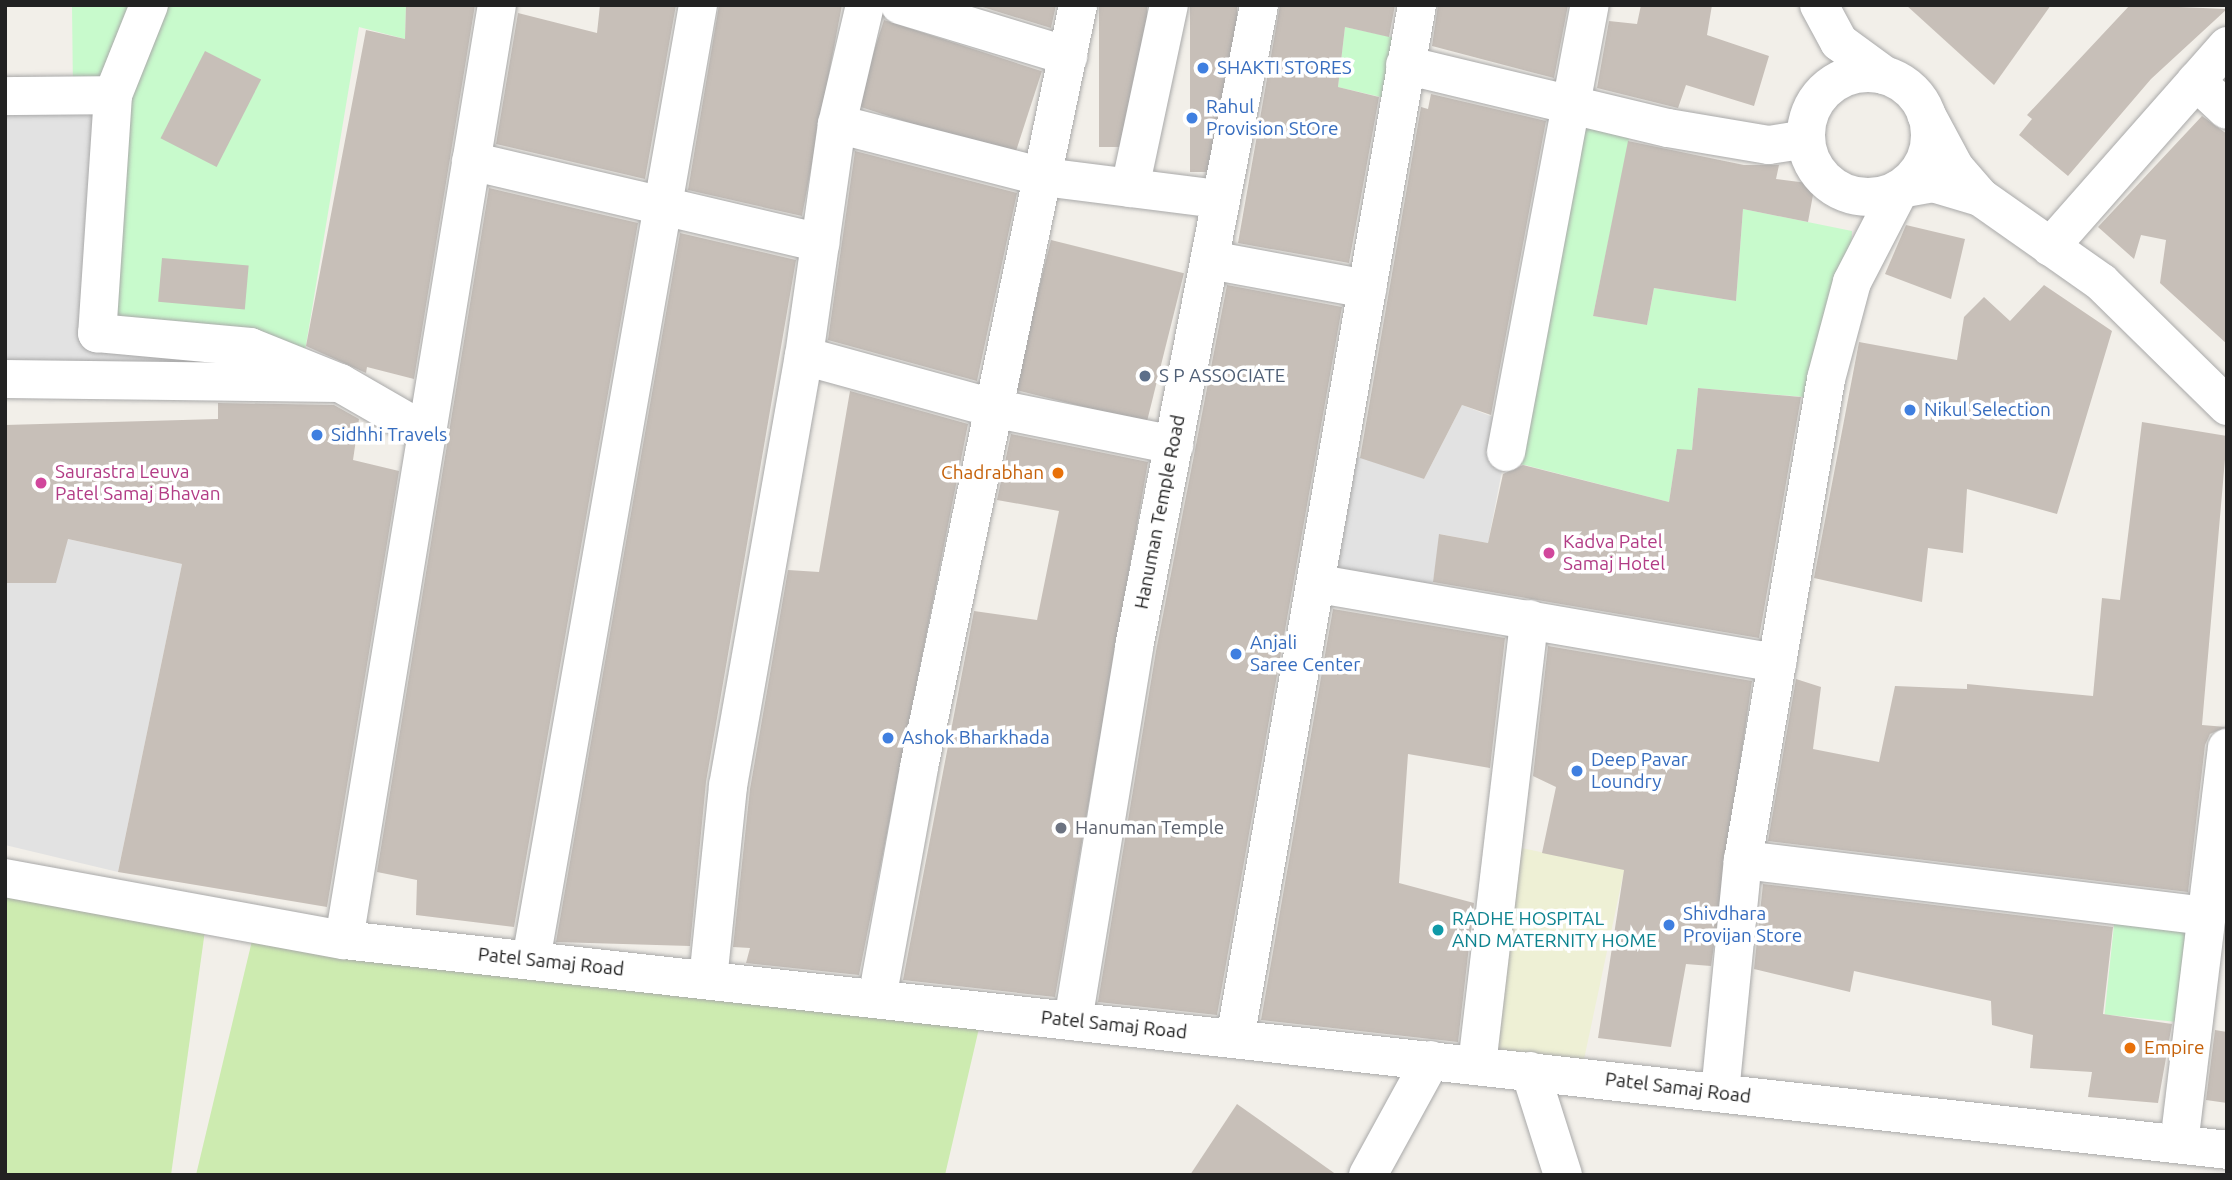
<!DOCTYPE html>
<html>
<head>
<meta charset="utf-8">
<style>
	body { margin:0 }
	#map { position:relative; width:2232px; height:1180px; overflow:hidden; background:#f2efe9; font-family:Ubuntu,sans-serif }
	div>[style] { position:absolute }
	.farmland>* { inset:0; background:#eef0d5; transform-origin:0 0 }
	.grass>* { inset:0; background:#cdebb0 }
	.park>* { inset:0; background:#c8facc; transform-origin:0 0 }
	.parking>* { inset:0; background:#e2e2e2 }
	.building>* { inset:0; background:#c7bfb8; transform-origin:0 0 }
	.roads { filter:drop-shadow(0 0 2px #a9a9a9) drop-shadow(0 0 2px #a9a9a9) }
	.minor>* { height:38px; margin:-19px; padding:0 19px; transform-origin:19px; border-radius:19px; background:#fff }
	.tertiary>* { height:38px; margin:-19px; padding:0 19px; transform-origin:19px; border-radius:19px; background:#fff }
	.tertiary>.ring { margin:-19px; padding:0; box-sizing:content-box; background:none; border:38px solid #fff; border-radius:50% }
	.dots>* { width:19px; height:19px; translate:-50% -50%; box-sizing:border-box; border:4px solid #fff; border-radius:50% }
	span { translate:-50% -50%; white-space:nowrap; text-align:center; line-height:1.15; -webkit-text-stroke:7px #fff; paint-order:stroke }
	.shop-label { font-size:19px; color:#366cbe }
	.left { translate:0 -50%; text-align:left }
	.service-label { font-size:19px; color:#4e5e75 }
	.hotel-label { font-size:19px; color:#b23c85 }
	.food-label { font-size:19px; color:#c56008 }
	.right { translate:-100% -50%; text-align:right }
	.street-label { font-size:19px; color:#222 }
	.worship-label { font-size:19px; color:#5b616d }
	.culture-label { font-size:19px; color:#0d838f }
	.frame { position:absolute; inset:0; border:7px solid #222; pointer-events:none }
</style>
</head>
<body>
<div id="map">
	<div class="farmland">
		<i style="left:1503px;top:844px;width:124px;height:223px;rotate:12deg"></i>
	</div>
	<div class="grass">
		<i style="clip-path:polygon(5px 878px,207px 916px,171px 1175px,5px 1175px)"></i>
		<i style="clip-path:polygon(256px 924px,983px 1011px,945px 1175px,196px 1175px)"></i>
	</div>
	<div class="park">
		<i style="clip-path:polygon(72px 5px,406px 5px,405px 39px,359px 27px,305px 351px,97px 333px,73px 95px)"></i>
		<i style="clip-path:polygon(1345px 27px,1410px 41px,1385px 98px,1338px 87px)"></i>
		<i style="clip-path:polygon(1568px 104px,1633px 120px,1593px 316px,1647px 325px,1654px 288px,1736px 301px,1743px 209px,1852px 231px,1850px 269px,1805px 397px,1698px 388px,1692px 450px,1677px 450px,1669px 502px,1505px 460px)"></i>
		<i style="left:2116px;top:906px;width:92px;height:109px;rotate:6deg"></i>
	</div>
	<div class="parking">
		<i style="clip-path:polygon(113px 95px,98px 333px,285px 356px,5px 379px,5px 96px)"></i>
		<i style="clip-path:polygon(1462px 405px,1511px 424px,1488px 543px,1440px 534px,1430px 603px,1319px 584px,1342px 451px,1424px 479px)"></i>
		<i style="clip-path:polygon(68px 539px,182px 564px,118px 872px,5px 845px,5px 583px)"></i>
	</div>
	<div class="building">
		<i style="clip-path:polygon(406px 5px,475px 5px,414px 379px,367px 367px,366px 373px,306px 346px,366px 30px,405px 39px)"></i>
		<i style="clip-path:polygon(600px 5px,676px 5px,645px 179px,496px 144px,518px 13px,597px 33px)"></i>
		<i style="clip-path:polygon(719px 5px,842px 5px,802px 216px,688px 190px)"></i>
		<i style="clip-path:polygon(976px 5px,1056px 5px,1051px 28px)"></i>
		<i style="left:1099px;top:5px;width:48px;height:142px"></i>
		<i style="left:1190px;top:5px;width:47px;height:167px"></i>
		<i style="clip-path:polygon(1280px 5px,1395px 5px,1389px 37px,1345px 27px,1338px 87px,1379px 97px,1349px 263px,1238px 243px)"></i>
		<i style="clip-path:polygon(1438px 5px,1568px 5px,1554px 78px,1432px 46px)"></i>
		<i style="clip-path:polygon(1641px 5px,1712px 5px,1707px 35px,1769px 56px,1754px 106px,1686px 85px,1678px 108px,1597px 88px,1609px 21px,1637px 24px)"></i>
		<i style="clip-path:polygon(1906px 5px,2051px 5px,1994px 85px)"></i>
		<i style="clip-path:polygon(2130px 5px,2227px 9px,2151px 79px,2068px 176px,2019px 135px,2032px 119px,2027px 115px)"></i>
		<i style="left:884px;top:20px;width:166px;height:90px;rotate:18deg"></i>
		<i style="left:205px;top:51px;width:63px;height:98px;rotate:27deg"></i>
		<i style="clip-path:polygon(1431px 94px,1546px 121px,1491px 415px,1462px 405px,1424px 479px,1360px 458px,1421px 107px,1428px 109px)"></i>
		<i style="clip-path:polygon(2202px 116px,2227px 134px,2227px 344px,2160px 283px,2166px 240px,2141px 235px,2134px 259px,2098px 227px)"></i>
		<i style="clip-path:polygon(1628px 141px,1744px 165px,1779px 165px,1776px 179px,1815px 184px,1808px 222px,1743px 209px,1736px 301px,1654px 288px,1647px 325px,1593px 316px)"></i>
		<i style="clip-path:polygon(855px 151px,1017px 193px,977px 381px,828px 340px)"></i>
		<i style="clip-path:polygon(489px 188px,638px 223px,514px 927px,416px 915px,417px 880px,377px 872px)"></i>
		<i style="clip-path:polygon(1906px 225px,1965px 239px,1951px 299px,1885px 274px)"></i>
		<i style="clip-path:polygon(680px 233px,796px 260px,706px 782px,690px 946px,556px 942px)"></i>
		<i style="left:1051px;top:240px;width:137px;height:154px;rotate:14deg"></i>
		<i style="left:162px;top:258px;width:87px;height:44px;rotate:5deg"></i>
		<i style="clip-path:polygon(1227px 285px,1342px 307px,1217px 1015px,1098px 1002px,1156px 651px)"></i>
		<i style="clip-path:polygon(2044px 285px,2112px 331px,2057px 514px,1967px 489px,1963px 553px,1928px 548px,1922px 602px,1814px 578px,1859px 342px,1957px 360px,1964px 317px,1984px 297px,2010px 321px)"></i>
		<i style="clip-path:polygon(1698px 388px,1801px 397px,1759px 638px,1433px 582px,1439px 534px,1488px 543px,1503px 474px,1523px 465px,1669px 502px,1677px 449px,1692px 450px)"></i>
		<i style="clip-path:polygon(850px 391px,968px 424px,859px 975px,746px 963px,750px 948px,733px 947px,750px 789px,788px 570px,819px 572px)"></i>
		<i style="clip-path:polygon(218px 403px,334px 405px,359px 419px,353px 460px,399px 471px,327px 907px,118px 872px,182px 564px,68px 539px,56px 583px,5px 583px,5px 425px,218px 419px)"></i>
		<i style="clip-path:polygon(2142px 422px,2227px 436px,2202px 725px,2226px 727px,2210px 734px,2205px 745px,2188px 892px,1768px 841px,1796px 679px,1821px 687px,1813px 749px,1879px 762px,1895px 686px,1967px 689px,1967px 684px,2093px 696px,2102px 598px,2120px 600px)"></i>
		<i style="clip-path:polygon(1011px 434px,1148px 462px,1055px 997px,903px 980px,974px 611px,1037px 620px,1059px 511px,997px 500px)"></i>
		<i style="clip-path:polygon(1333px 609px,1505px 638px,1490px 768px,1408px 754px,1399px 883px,1474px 903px,1458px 1042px,1261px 1020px)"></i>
		<i style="clip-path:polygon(1548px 646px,1752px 681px,1711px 966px,1686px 964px,1671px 1047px,1598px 1038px,1624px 870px,1542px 853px,1556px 787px,1533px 776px)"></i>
		<i style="clip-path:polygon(1763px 884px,2113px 927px,2103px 1014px,2172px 1024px,2158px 1103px,2088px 1097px,2092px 1072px,2030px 1068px,2033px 1035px,1992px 1025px,1991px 1001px,1854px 971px,1850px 992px,1754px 969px)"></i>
		<i style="clip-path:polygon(2215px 1030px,2227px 1032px,2227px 1103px,2206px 1100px)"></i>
		<i style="clip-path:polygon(1237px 1104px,1337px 1175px,1190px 1175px)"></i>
	</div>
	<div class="roads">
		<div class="minor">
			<i style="left:149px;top:5px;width:97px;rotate:111.8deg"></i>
			<i style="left:113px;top:95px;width:239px;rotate:93.8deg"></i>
			<i style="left:97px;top:333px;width:154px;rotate:5.2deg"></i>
			<i style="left:250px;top:347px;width:97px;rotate:21.8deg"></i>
			<i style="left:865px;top:5px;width:122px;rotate:103.2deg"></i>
			<i style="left:837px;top:124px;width:214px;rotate:14.4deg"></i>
			<i style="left:1044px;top:177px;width:175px;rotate:7.2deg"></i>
			<i style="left:900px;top:5px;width:176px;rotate:16.9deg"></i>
			<i style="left:1405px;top:65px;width:270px;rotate:13.5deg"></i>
			<i style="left:1668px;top:128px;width:102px;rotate:9.6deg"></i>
			<i style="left:1769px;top:145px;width:36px;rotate:-9deg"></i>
			<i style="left:2196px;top:81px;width:42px;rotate:43.1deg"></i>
			<i style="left:5px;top:96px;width:108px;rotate:-0.5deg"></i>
			<i style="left:1926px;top:114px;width:61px;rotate:61.8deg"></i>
			<i style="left:1955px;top:168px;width:38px;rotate:49deg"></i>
			<i style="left:471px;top:161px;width:359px;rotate:13.2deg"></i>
			<i style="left:1130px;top:188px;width:187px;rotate:-78deg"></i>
			<i style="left:1900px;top:189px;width:34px;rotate:-10deg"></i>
			<i style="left:1933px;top:183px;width:49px;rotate:16.6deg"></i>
			<i style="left:1980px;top:197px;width:148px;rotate:35.1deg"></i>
			<i style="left:2101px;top:282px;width:177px;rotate:44.5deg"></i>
			<i style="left:2050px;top:247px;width:268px;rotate:-48.6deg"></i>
			<i style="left:1210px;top:260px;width:160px;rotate:10.5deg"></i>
			<i style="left:804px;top:356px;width:234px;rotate:-81.9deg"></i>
			<i style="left:5px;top:379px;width:335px;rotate:0.7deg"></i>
			<i style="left:340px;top:383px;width:100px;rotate:29.9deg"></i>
			<i style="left:1506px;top:452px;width:455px;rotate:-79.4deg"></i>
			<i style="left:1319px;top:584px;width:465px;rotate:9.8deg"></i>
			<i style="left:1743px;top:860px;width:467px;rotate:6.9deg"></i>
			<i style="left:344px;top:940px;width:947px;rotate:-80.71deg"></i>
			<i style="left:531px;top:960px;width:969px;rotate:-80.08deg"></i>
			<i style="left:708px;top:980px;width:195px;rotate:-84.1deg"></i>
			<i style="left:728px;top:786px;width:437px;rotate:-80deg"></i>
			<i style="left:804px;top:356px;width:200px;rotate:15.4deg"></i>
			<i style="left:997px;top:409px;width:181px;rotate:11.5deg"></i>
			<i style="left:877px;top:999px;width:236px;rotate:-79.7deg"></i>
			<i style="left:919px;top:767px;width:778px;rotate:-78.21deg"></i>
			<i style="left:1073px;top:1021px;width:379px;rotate:-80.7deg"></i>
			<i style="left:1134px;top:647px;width:654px;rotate:-78.98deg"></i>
			<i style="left:1477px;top:1065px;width:449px;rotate:-83.3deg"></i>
			<i style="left:1530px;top:1071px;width:109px;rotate:72.4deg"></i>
			<i style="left:2179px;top:1144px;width:399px;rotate:-83.1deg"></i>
			<i style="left:1368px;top:1175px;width:131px;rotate:-61.3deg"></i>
		</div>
		<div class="tertiary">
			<i style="left:1819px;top:5px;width:42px;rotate:61.6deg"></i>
			<i style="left:1839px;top:42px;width:56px;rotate:36.3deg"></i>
			<i class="ring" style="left:1806px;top:73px;width:86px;height:86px"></i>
			<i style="left:5px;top:878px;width:345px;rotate:10.4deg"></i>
			<i style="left:344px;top:940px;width:1895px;rotate:6.36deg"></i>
			<i style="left:1235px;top:1039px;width:1050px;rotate:-80.02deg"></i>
			<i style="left:1720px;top:1093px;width:234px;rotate:-84.4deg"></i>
			<i style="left:1743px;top:860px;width:488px;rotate:-80.2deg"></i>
			<i style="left:1826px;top:379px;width:100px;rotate:-75deg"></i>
			<i style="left:1852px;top:282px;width:105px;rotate:-62.7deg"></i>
		</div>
	</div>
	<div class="dots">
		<i style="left:1203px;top:68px;background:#3f7fe0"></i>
		<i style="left:1192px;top:118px;background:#3f7fe0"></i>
		<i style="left:1145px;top:376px;background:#5c6f8a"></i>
		<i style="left:1910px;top:410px;background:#3f7fe0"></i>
		<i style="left:317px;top:435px;background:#3f7fe0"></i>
		<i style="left:1058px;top:473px;background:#e8710a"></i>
		<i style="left:41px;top:483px;background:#d1479c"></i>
		<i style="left:1549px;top:553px;background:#d1479c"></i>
		<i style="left:1236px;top:654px;background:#3f7fe0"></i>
		<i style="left:888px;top:738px;background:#3f7fe0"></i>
		<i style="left:1577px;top:771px;background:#3f7fe0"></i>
		<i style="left:1061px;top:828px;background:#6b7280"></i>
		<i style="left:1669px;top:925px;background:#3f7fe0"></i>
		<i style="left:1438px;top:930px;background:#0f9aa8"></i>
		<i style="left:2130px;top:1048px;background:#e8710a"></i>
	</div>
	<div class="shop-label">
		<span class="left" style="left:1217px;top:68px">SHAKTI STORES</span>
		<span class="left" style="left:1206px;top:118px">Rahul<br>Provision StOre</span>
		<span class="left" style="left:1924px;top:410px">Nikul Selection</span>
		<span class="left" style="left:331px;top:435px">Sidhhi Travels</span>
		<span class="left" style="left:1250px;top:654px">Anjali<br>Saree Center</span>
		<span class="left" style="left:902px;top:738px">Ashok Bharkhada</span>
		<span class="left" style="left:1591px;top:771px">Deep Pavar<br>Loundry</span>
		<span class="left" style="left:1683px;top:925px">Shivdhara<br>Provijan Store</span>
	</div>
	<div class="service-label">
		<span class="left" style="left:1159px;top:376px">S P ASSOCIATE</span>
	</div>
	<div class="hotel-label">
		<span class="left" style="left:55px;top:483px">Saurastra Leuva<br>Patel Samaj Bhavan</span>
		<span class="left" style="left:1563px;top:553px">Kadva Patel<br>Samaj Hotel</span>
	</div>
	<div class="food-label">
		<span class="right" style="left:1044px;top:473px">Chadrabhan</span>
		<span class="left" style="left:2144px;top:1048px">Empire</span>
	</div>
	<div class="street-label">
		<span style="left:1160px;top:512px;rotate:-79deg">Hanuman Temple Road</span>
		<span style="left:551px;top:962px;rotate:6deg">Patel Samaj Road</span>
		<span style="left:1114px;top:1025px;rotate:6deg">Patel Samaj Road</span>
		<span style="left:1678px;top:1088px;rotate:7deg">Patel Samaj Road</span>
	</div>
	<div class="worship-label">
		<span class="left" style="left:1075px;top:828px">Hanuman Temple</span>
	</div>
	<div class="culture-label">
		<span class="left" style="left:1452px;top:930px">RADHE HOSPITAL<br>AND MATERNITY HOME</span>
	</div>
	<div class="frame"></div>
</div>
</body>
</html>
